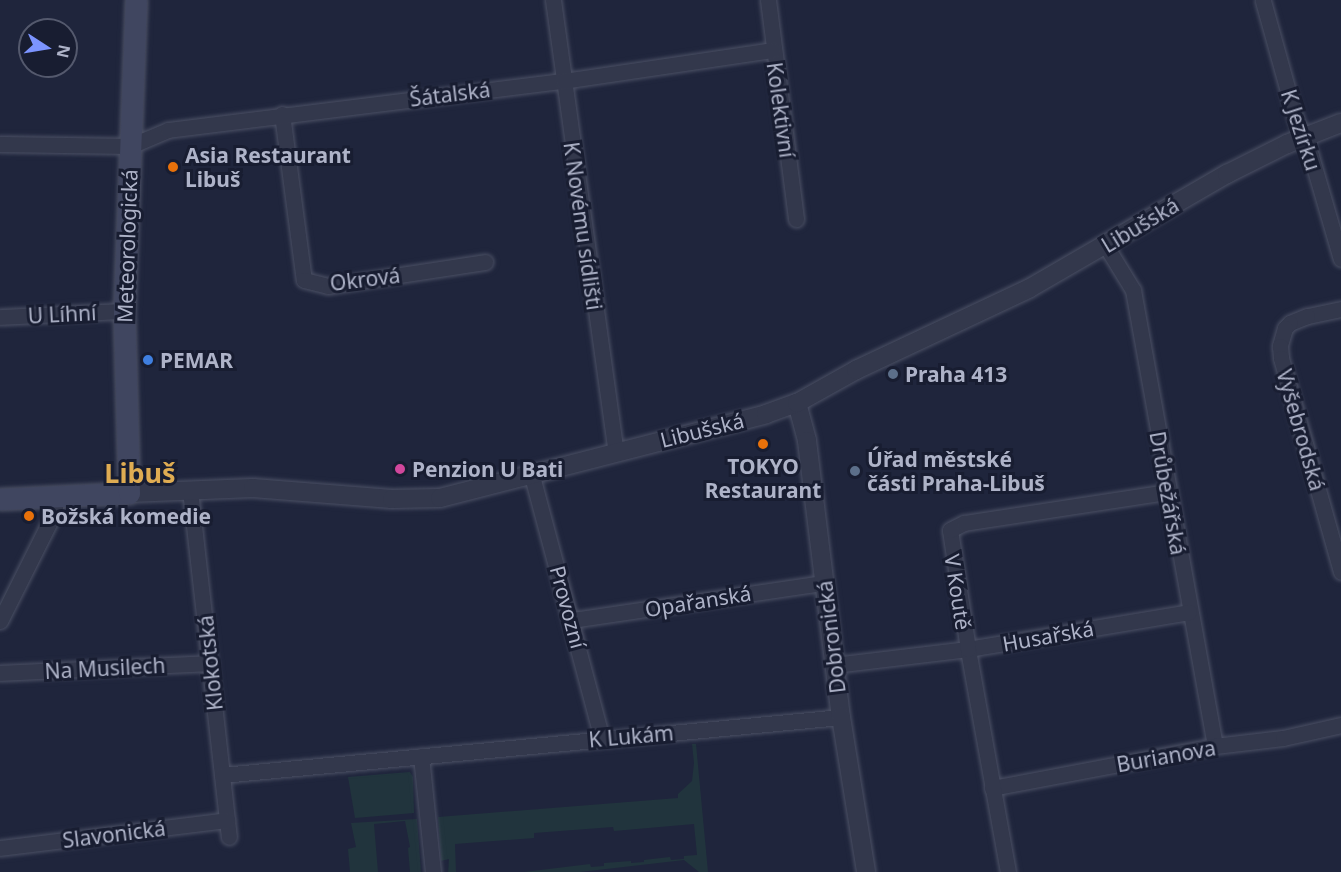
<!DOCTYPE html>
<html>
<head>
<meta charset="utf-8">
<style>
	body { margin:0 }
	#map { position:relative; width:1341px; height:872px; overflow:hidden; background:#1f253c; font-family:"Noto Sans",sans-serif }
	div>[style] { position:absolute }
	.green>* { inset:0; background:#21343d }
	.roads { filter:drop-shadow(0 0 2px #4b5064) drop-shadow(0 0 2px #4b5064) }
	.minor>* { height:15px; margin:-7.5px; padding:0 7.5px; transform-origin:7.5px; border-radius:7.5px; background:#33384c }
	.tertiary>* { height:18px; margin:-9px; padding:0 9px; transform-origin:9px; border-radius:9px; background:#33384c }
	.secondary>* { height:21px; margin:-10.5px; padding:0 10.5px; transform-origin:10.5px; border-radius:10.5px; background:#404660 }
	.dots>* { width:16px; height:16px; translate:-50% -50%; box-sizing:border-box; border:3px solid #181d31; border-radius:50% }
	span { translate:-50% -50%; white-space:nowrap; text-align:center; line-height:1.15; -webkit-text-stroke:6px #181d31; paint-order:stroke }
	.street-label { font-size:21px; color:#aeb3c8 }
	.poi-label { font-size:21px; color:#aeb3c8; font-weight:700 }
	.left { translate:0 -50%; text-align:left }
	.district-label { font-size:27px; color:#dfac52; font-weight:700 }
	.north { position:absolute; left:18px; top:18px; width:60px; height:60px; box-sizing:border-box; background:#181d31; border:2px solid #54596d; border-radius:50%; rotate:102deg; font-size:16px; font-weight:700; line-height:24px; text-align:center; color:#aeb3c8 }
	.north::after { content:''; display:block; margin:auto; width:21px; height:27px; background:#7c94ff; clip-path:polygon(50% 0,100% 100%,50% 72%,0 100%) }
</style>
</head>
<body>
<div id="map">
	<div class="green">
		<i style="clip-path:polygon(692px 744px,696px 744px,708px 872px,699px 872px,684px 860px,580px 872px,524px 872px,590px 864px,591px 867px,604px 866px,604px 863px,631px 861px,631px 863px,644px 862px,644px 860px,670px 857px,671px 860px,684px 859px,684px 856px,697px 855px,694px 824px,614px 831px,613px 827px,534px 833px,534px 838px,455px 844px,456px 872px,448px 872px,449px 859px,441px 861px,438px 817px,678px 798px,678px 794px,692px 781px,694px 763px)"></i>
		<i style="clip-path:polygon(410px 772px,413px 777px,414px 813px,355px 818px,348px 777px)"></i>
		<i style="clip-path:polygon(417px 819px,421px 872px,410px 872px,408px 848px,410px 847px,405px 821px,374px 824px,378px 872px,350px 872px,348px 849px,356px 847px,351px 823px)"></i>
	</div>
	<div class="roads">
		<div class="minor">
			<i style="left:553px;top:0;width:457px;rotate:82.1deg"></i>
			<i style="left:768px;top:0;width:221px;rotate:82.7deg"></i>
			<i style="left:1263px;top:1px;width:123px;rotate:74.5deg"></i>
			<i style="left:1296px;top:120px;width:39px;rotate:67deg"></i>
			<i style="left:1311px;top:156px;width:107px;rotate:73.8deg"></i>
			<i style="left:282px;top:114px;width:167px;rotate:82.5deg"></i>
			<i style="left:304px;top:280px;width:25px;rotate:14deg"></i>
			<i style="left:328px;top:286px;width:159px;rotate:-8.7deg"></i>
			<i style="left:0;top:144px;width:130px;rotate:0.9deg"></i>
			<i style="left:130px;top:146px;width:41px;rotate:-22.8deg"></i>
			<i style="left:168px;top:130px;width:398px;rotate:-7.1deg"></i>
			<i style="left:563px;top:81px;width:212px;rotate:-8.4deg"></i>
			<i style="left:1106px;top:246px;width:52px;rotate:58.5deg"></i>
			<i style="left:1133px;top:290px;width:463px;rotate:79.8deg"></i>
			<i style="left:1341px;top:309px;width:35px;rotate:168deg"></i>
			<i style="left:1307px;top:316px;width:18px;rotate:158deg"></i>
			<i style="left:1290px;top:323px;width:7px;rotate:135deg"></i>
			<i style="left:1285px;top:328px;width:19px;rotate:106deg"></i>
			<i style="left:1280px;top:346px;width:12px;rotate:85deg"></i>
			<i style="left:1281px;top:358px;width:222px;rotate:74.3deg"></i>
			<i style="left:0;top:317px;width:124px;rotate:-2.8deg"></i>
			<i style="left:532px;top:476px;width:272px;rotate:75.1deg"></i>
			<i style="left:190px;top:490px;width:349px;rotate:83.6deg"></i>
			<i style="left:572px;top:620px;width:255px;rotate:-8.4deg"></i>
			<i style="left:0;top:621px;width:121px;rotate:-63.4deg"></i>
			<i style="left:54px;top:513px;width:17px;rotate:-80deg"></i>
			<i style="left:834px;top:665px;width:135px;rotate:-6.8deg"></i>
			<i style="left:968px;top:649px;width:224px;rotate:-9.5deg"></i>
			<i style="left:0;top:673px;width:210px;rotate:-2.7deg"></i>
			<i style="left:421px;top:756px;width:117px;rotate:84.1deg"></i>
			<i style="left:222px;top:775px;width:622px;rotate:-5.35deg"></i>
			<i style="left:992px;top:788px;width:227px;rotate:-10.7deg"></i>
			<i style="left:1215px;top:746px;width:68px;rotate:-6.7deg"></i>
			<i style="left:1283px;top:738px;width:59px;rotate:-12.6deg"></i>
			<i style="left:0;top:848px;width:229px;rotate:-7deg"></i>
			<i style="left:1008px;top:872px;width:227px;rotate:-100.2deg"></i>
			<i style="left:968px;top:649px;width:120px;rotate:-98.6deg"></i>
			<i style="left:950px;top:530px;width:16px;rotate:-27deg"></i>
			<i style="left:964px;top:523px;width:205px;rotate:-8.7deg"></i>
		</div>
		<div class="tertiary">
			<i style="left:797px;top:403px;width:39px;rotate:75deg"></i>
			<i style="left:807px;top:441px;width:278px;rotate:83deg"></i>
			<i style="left:841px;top:717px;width:157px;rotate:80.8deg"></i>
			<i style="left:129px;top:493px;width:124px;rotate:-2.3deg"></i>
			<i style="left:253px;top:488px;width:139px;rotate:4.5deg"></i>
			<i style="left:392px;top:499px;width:48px;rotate:-1.2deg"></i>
			<i style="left:440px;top:498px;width:337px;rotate:-14.4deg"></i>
			<i style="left:766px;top:414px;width:33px;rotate:-20deg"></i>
			<i style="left:797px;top:403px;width:68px;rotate:-29.2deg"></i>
			<i style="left:856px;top:370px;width:192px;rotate:-25.2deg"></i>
			<i style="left:1030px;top:288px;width:228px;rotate:-30.1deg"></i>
			<i style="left:1227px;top:174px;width:67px;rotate:-26.6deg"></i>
			<i style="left:1287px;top:144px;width:58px;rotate:-21.3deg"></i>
		</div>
		<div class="secondary">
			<i style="left:0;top:499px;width:129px;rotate:-2.7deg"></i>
			<i style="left:129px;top:493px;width:182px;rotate:-91.6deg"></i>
			<i style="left:124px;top:311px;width:311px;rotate:-87.8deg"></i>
		</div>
	</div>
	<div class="dots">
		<i style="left:173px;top:167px;background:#e8710a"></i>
		<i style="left:148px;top:360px;background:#3f7fe0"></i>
		<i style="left:893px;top:374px;background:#5c6f8a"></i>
		<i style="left:763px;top:444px;background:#e8710a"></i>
		<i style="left:400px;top:469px;background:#d1479c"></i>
		<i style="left:855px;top:471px;background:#5c6f8a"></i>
		<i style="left:29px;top:516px;background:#e8710a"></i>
	</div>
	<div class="street-label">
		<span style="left:450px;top:94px;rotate:-7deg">Šátalská</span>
		<span style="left:781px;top:110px;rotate:82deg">Kolektivní</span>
		<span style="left:1301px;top:130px;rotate:72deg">K Jezírku</span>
		<span style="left:1140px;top:225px;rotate:-31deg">Libušská</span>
		<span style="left:583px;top:226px;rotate:82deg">K Novému sídlišti</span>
		<span style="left:127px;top:246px;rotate:-88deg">Meteorologická</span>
		<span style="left:365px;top:279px;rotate:-7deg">Okrová</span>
		<span style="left:62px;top:314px;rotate:-3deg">U Líhní</span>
		<span style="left:702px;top:430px;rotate:-14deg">Libušská</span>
		<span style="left:1301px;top:430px;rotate:74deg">Vyšebrodská</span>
		<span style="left:1168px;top:493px;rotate:80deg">Drůbežářská</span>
		<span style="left:958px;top:592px;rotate:81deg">V Koutě</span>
		<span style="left:698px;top:601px;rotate:-9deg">Opařanská</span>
		<span style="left:568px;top:607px;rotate:75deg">Provozní</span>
		<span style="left:1048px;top:636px;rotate:-10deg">Husařská</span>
		<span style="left:831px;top:637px;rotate:-97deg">Dobronická</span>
		<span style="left:210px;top:663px;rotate:-96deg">Klokotská</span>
		<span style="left:105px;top:668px;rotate:-3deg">Na Musilech</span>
		<span style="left:631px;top:736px;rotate:-5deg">K Lukám</span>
		<span style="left:1166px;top:756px;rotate:-10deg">Burianova</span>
		<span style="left:114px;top:834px;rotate:-7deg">Slavonická</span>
	</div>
	<div class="poi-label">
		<span class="left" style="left:185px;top:167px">Asia Restaurant<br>Libuš</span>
		<span class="left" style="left:160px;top:360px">PEMAR</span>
		<span class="left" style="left:905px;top:374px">Praha 413</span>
		<span class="left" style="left:867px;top:471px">Úřad městské<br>části Praha-Libuš</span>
		<span style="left:763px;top:478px">TOKYO<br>Restaurant</span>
		<span class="left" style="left:412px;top:469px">Penzion U Bati</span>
		<span class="left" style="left:41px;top:516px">Božská komedie</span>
	</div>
	<div class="district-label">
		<span style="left:140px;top:473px">Libuš</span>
	</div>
	<div class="north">N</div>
</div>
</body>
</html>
